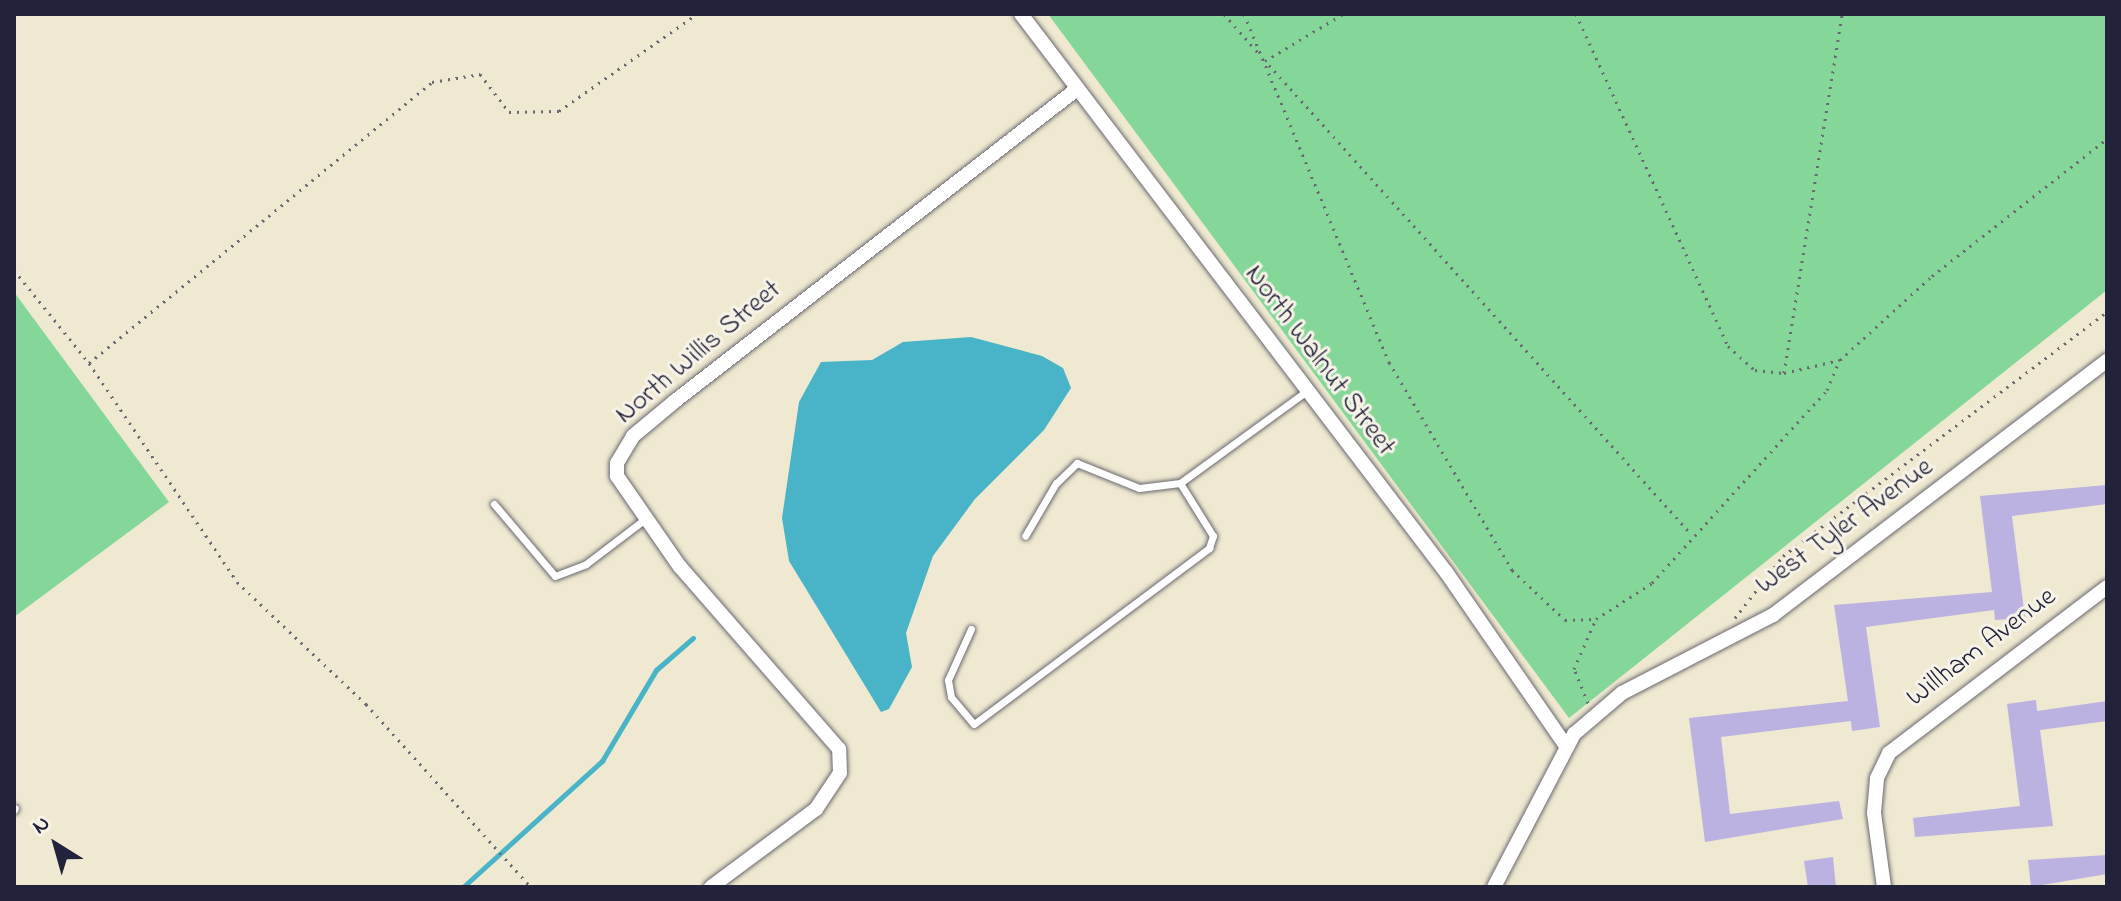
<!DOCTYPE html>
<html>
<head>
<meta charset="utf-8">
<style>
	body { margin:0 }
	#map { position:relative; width:2121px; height:901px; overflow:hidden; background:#efe9d1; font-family:"Indie Flower",sans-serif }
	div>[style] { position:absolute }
	.green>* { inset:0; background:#85d799 }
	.water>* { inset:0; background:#49b3c7 }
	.stream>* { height:5px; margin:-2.5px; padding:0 2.5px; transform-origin:2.5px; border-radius:2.5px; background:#49b3c7 }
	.building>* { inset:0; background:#bbb2e1 }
	.path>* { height:3px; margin-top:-1.5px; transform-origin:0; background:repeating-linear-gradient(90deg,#6a6870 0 2px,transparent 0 8px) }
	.roads { filter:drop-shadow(0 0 2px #6a6870) drop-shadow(0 0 2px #6a6870) }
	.service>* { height:7px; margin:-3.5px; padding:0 3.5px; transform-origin:3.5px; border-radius:3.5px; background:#fff }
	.minor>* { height:14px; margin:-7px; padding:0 7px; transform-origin:7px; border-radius:7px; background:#fff }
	span { translate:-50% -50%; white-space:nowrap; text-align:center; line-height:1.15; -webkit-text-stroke:6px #f7f3e8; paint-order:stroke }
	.street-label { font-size:28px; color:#22223b }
	.frame { position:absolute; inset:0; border:16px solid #22223b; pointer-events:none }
	.north { position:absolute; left:16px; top:805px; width:80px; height:80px; -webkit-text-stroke:6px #f7f3e8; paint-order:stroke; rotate:323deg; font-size:22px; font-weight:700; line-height:32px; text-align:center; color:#22223b }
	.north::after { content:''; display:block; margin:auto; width:28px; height:36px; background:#22223b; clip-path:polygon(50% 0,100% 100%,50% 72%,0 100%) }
</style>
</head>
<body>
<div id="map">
	<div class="green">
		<i style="clip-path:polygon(1048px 14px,2107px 14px,2107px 290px,1569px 718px)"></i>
		<i style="clip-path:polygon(14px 292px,169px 502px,14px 617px)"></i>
	</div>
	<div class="water">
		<i style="clip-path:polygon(971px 337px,1042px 356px,1063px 368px,1071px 388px,1044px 430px,975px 499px,933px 556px,906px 633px,912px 667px,889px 709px,881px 712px,789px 561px,782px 518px,799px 402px,821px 362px,872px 360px,903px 342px)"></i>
	</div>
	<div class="stream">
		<i style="left:463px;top:887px;width:188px;rotate:-42.2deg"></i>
		<i style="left:602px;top:761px;width:106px;rotate:-59.3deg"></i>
		<i style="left:656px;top:670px;width:49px;rotate:-40.9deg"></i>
	</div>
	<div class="building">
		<i style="clip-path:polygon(2107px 485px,2107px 504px,2012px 516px,2025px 618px,1995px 620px,1994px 610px,1866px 627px,1880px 727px,1852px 731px,1851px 721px,1721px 737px,1730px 814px,1839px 801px,1843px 819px,1705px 842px,1689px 718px,1848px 701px,1834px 605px,1992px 592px,1980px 496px)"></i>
		<i style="clip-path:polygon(2036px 700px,2037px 711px,2107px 701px,2107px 721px,2040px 730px,2053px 826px,1915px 837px,1913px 818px,2020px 806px,2007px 704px)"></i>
		<i style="clip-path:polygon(2107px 855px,2107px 874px,2031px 887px,2028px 860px)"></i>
		<i style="clip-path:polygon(1833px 857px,1836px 887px,1808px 887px,1804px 861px)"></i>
	</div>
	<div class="path">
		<i style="left:1224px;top:14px;width:56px;rotate:48.6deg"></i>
		<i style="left:1244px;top:14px;width:377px;rotate:67.4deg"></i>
		<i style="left:1389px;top:362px;width:242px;rotate:59.4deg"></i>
		<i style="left:1512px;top:570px;width:73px;rotate:43.3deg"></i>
		<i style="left:1565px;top:620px;width:31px;rotate:-2deg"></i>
		<i style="left:1596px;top:619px;width:67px;rotate:-32.7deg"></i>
		<i style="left:1652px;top:583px;width:261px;rotate:-47.8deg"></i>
		<i style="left:1827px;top:390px;width:33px;rotate:-67deg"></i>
		<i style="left:1840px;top:360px;width:125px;rotate:-42.4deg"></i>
		<i style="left:1932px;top:276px;width:222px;rotate:-38.1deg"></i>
		<i style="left:1576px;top:14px;width:365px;rotate:65.4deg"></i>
		<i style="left:1728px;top:346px;width:36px;rotate:42deg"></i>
		<i style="left:1755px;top:370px;width:29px;rotate:6deg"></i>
		<i style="left:1784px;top:373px;width:57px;rotate:-13.1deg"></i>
		<i style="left:1265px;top:61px;width:91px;rotate:-31.1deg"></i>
		<i style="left:1269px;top:65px;width:632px;rotate:48.01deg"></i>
		<i style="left:14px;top:270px;width:119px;rotate:51.1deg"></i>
		<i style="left:89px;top:363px;width:264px;rotate:55.9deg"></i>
		<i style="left:237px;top:582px;width:178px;rotate:43.4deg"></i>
		<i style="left:366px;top:704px;width:246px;rotate:48deg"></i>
		<i style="left:89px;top:363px;width:443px;rotate:-39.3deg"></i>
		<i style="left:432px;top:82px;width:49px;rotate:-9.5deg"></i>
		<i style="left:480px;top:74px;width:48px;rotate:52.7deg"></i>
		<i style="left:509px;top:112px;width:50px;rotate:-1.1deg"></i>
		<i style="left:559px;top:111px;width:169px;rotate:-35.1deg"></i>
		<i style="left:1784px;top:373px;width:364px;rotate:-80.8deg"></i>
		<i style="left:1735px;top:618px;width:78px;rotate:-52.3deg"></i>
		<i style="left:1783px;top:556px;width:406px;rotate:-37deg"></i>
		<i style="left:1588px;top:703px;width:37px;rotate:-112deg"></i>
		<i style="left:1574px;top:669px;width:55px;rotate:-66.3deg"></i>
	</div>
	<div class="roads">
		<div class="service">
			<i style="left:1180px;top:483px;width:158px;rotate:-36deg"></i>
			<i style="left:494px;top:504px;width:94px;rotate:49.7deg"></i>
			<i style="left:555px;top:576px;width:33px;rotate:-21deg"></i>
			<i style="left:586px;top:564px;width:74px;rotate:-37.3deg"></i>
			<i style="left:971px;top:629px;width:56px;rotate:114.3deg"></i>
			<i style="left:948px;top:680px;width:17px;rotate:80deg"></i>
			<i style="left:951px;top:697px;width:35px;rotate:50deg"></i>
			<i style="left:974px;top:724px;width:294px;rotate:-36.8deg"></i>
			<i style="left:1209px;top:548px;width:13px;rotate:-72deg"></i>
			<i style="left:1213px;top:536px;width:62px;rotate:-121.9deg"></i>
			<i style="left:1180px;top:483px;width:41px;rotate:173deg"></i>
			<i style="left:1139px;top:488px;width:67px;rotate:-158deg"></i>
			<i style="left:1077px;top:463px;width:29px;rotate:136deg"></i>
			<i style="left:1056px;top:483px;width:61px;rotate:120.3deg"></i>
			<i style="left:14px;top:810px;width:2px;rotate:-63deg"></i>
		</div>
		<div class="minor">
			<i style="left:1021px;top:14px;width:701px;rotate:52.71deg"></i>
			<i style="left:1446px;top:572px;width:211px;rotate:55.4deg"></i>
			<i style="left:711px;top:887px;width:131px;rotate:-36.6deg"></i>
			<i style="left:816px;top:809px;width:43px;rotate:-56.3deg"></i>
			<i style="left:840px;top:773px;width:24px;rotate:-92deg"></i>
			<i style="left:839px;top:749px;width:242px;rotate:-131.1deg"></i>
			<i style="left:680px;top:567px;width:111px;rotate:-124.7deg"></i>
			<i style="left:617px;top:476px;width:13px;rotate:-90deg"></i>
			<i style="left:617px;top:463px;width:31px;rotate:-59deg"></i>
			<i style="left:633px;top:436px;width:55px;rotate:-39.8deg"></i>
			<i style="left:675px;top:401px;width:509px;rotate:-37.82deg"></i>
			<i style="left:1494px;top:887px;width:173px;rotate:-62.4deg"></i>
			<i style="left:1574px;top:734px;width:63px;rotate:-40.5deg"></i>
			<i style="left:1622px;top:693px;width:170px;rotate:-27.3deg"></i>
			<i style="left:1773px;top:615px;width:420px;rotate:-37.3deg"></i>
			<i style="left:1884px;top:887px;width:75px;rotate:-97.7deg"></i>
			<i style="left:1874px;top:813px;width:35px;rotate:-85deg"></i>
			<i style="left:1877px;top:778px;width:28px;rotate:-64deg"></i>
			<i style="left:1889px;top:753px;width:274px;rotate:-37.3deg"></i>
		</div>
	</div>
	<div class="street-label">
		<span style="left:699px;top:353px;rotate:-40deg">North Willis Street</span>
		<span style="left:1319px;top:361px;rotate:53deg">North Walnut Street</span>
		<span style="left:1845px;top:527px;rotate:-36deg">West Tyler Avenue</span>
		<span style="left:1982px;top:648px;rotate:-37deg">Willham Avenue</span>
	</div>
	<div class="frame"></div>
	<div class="north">N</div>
</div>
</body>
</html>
